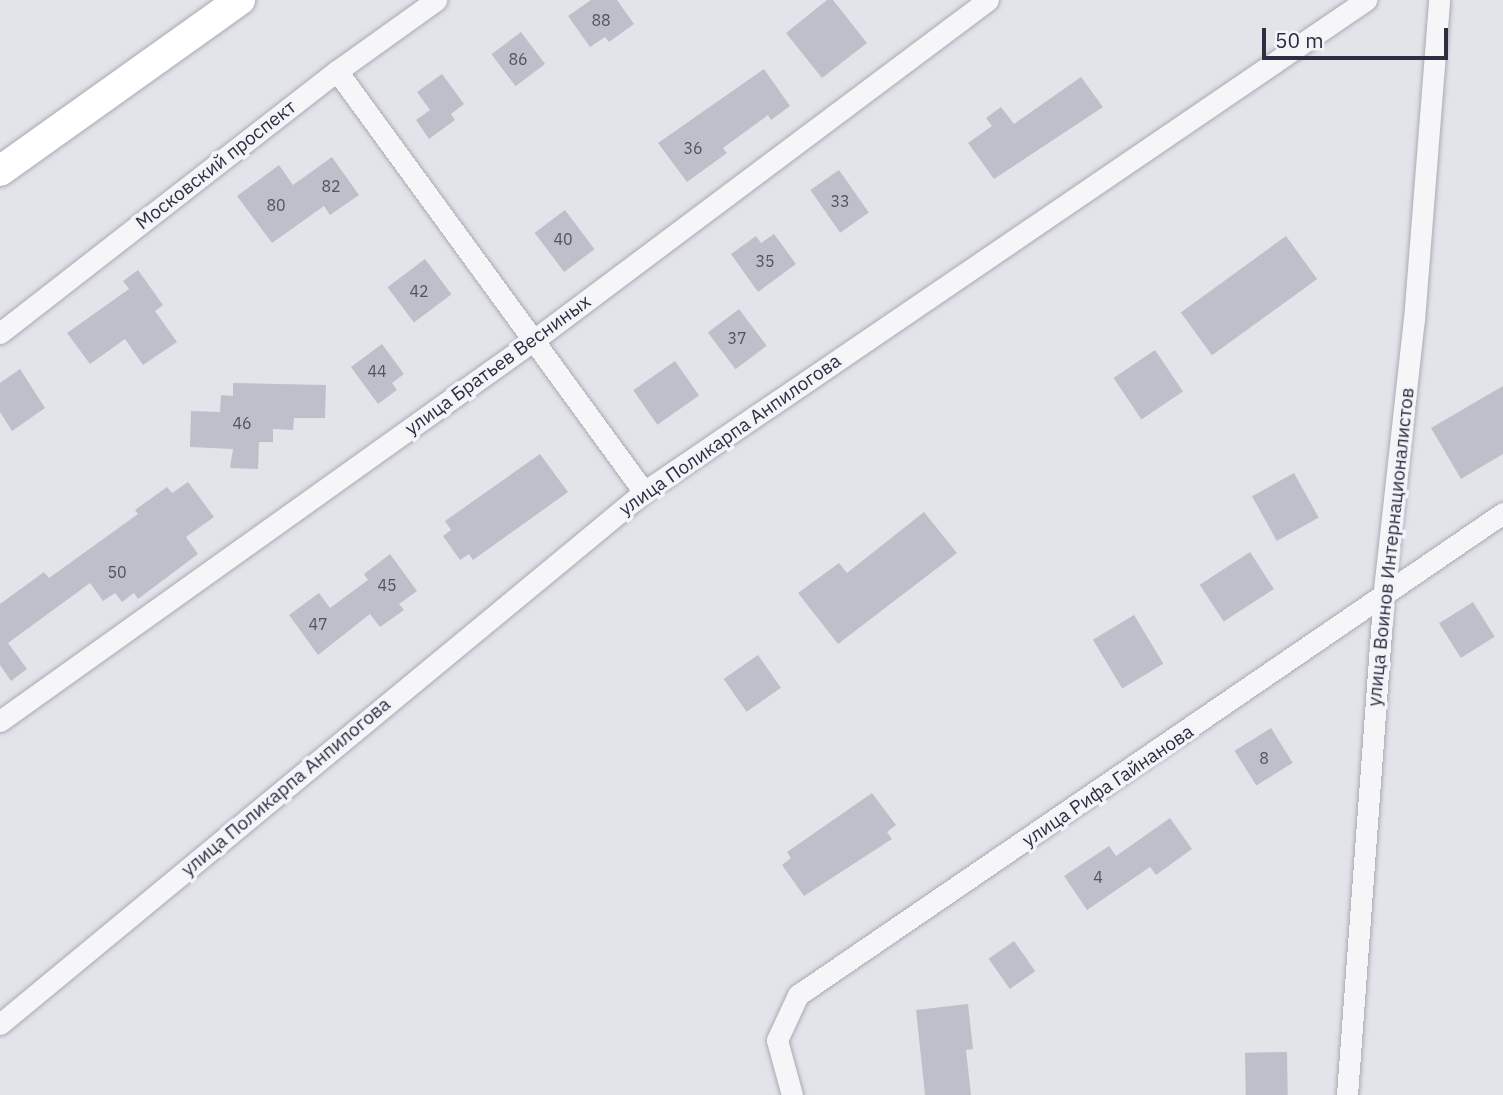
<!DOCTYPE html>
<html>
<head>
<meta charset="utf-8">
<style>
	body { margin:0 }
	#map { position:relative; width:1503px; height:1095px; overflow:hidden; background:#e3e4ea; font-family:"IBM Plex Sans",sans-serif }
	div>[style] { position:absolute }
	.building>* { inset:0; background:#bebfca; transform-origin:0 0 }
	.roads { filter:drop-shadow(0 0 2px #a8aab4) drop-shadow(0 0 2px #a8aab4) }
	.minor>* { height:21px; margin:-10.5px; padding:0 10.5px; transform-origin:10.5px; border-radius:10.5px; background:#f6f6f9 }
	.secondary>* { height:30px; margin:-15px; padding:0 15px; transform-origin:15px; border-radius:15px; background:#fff }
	span { translate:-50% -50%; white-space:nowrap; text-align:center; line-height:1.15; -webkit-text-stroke:7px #f3f4f8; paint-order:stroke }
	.number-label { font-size:16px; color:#505264 }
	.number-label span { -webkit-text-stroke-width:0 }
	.street-label { font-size:19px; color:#2c2e42 }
	.scale { position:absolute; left:1262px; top:28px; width:186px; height:32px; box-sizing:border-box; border:4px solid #2c2e42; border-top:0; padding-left:9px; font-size:21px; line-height:24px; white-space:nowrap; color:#2c2e42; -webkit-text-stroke:5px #f3f4f8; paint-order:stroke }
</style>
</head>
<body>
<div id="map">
	<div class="building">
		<i style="clip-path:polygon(591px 0,617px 0,634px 24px,609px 42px,605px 37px,590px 47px,568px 16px)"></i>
		<i style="clip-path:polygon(827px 0,833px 0,867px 43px,822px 78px,786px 33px)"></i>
		<i style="left:521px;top:32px;width:40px;height:37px;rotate:53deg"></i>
		<i style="clip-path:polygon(764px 69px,790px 106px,771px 120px,768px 115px,723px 148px,727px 153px,687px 182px,658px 143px)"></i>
		<i style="clip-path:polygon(442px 74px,464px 104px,451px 114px,455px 120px,429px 139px,416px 120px,430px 110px,417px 92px)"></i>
		<i style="clip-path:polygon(1081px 77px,1103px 107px,994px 179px,968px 143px,992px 126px,986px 118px,1001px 107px,1014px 124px)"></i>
		<i style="clip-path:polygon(332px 157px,359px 195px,330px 215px,324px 206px,272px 243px,237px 196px,279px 165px,293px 185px)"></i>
		<i style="left:839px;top:170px;width:52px;height:35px;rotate:55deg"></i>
		<i style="left:565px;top:210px;width:49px;height:38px;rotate:53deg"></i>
		<i style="clip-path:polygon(774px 234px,796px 264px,758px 292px,731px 254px,756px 236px,761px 243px)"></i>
		<i style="left:1286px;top:236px;width:53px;height:130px;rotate:54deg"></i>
		<i style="left:425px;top:259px;width:44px;height:47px;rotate:53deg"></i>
		<i style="clip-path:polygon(138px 270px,163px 305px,155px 311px,177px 342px,143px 365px,125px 339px,90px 364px,67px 333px,129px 289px,123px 281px)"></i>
		<i style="left:739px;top:309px;width:46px;height:39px;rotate:53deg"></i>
		<i style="clip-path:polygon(382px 344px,404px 374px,392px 383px,397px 390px,378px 404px,351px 367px)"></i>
		<i style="left:1155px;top:350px;width:50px;height:50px;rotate:56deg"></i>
		<i style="left:675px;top:361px;width:42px;height:51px;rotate:55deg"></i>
		<i style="clip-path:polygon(20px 369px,45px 408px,12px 431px,0 412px,0 383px)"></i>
		<i style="clip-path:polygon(233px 383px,326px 385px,325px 418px,294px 418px,293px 430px,273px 429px,273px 442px,259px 442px,258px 469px,230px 468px,233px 449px,190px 447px,191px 411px,220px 412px,221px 395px,233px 396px)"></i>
		<i style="clip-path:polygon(1503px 386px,1503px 454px,1461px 479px,1431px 428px)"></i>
		<i style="clip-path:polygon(540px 454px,568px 492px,473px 560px,469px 554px,460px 560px,443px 536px,451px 530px,445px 521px)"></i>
		<i style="left:1294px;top:473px;width:51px;height:48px;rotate:61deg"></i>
		<i style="clip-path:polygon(188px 482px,214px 517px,186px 537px,198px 554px,138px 599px,134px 593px,122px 602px,115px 593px,103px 601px,90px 583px,8px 643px,27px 669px,11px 681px,0 665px,0 604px,44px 572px,49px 578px,138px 514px,135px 510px,167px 487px,172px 493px)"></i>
		<i style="clip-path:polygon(924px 512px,957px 553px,838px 644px,798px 593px,839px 563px,847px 573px)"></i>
		<i style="left:1250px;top:552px;width:44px;height:60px;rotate:57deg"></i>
		<i style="clip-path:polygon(390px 554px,417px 591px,399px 604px,404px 610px,380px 627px,370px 614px,318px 655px,289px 615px,319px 593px,330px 608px,368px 580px,364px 574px)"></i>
		<i style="left:1473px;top:602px;width:41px;height:40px;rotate:58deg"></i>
		<i style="left:1134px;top:615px;width:57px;height:48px;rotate:59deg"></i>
		<i style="left:758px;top:655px;width:40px;height:42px;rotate:55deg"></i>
		<i style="left:1271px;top:728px;width:41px;height:43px;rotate:58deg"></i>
		<i style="clip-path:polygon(872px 793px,896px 825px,887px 832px,892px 839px,804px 896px,782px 865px,791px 858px,787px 852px)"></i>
		<i style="clip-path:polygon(1170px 818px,1192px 849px,1156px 875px,1150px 867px,1087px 910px,1064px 876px,1109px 846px,1116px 856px)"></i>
		<i style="left:1014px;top:941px;width:37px;height:31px;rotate:55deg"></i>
		<i style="clip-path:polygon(968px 1004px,973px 1049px,966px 1050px,971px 1095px,925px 1095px,916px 1010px)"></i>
		<i style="left:1287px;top:1052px;width:43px;height:42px;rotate:89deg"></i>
	</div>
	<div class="roads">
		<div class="minor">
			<i style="left:337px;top:71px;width:521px;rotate:53.9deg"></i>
			<i style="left:0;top:333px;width:427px;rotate:-37.9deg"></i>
			<i style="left:337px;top:71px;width:122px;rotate:-35.6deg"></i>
			<i style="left:0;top:721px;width:656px;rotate:-35.51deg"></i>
			<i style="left:534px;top:340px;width:567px;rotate:-36.83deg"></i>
			<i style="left:0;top:1024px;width:835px;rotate:-39.56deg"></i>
			<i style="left:644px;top:492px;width:874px;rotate:-34.27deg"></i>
			<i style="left:792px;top:1095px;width:57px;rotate:-105.3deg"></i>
			<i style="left:777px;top:1040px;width:50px;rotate:-65deg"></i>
			<i style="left:798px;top:995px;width:854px;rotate:-34.36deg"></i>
			<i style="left:1347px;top:1095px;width:497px;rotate:-85.8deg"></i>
			<i style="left:1383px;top:599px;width:281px;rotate:-83.7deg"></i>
			<i style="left:1414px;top:320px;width:321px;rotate:-85.5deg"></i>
		</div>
		<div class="secondary">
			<i style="left:0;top:171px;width:295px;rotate:-35.5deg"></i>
		</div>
	</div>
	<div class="number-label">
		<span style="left:601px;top:20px">88</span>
		<span style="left:518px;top:59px">86</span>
		<span style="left:693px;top:148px">36</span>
		<span style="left:331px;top:186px">82</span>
		<span style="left:840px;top:201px">33</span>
		<span style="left:276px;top:205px">80</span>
		<span style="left:563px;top:239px">40</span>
		<span style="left:765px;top:261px">35</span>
		<span style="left:419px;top:291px">42</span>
		<span style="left:737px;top:338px">37</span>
		<span style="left:377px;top:371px">44</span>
		<span style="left:242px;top:423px">46</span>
		<span style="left:117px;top:572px">50</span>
		<span style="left:387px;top:585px">45</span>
		<span style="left:318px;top:624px">47</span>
		<span style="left:1264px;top:758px">8</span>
		<span style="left:1098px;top:877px">4</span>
	</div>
	<div class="street-label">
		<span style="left:216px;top:165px;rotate:-38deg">Московский проспект</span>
		<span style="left:498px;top:365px;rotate:-36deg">улица Братьев Весниных</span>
		<span style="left:730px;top:435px;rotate:-35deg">улица Поликарпа Анпилогова</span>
		<span style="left:1391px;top:547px;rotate:-84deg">улица Воинов Интернационалистов</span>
		<span style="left:1108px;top:786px;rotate:-34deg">улица Рифа Гайнанова</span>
		<span style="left:286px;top:787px;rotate:-40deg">улица Поликарпа Анпилогова</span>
	</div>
	<div class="scale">50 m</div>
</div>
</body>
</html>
